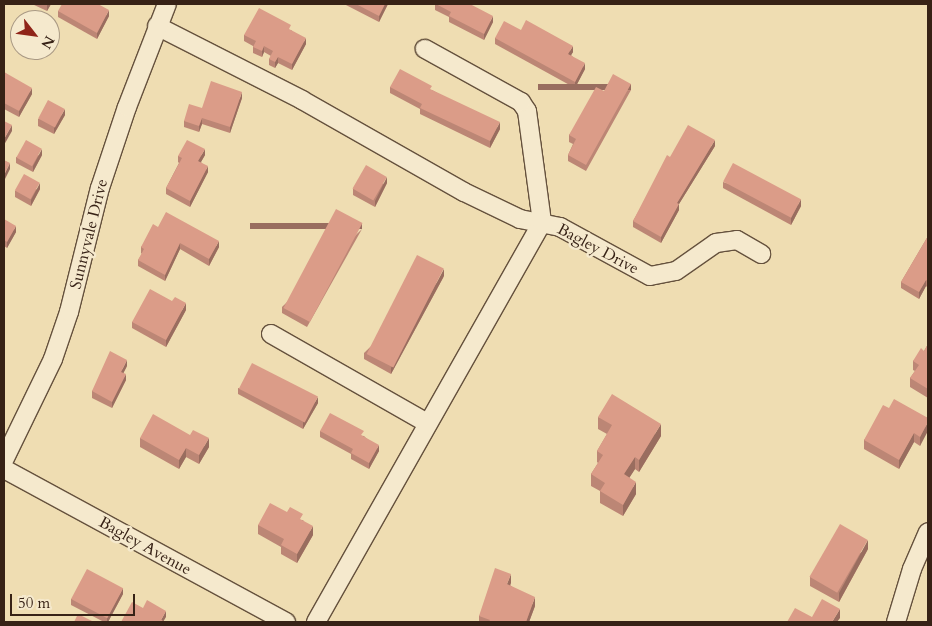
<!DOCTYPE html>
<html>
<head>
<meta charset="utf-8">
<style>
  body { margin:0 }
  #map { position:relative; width:932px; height:626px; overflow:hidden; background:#efddb2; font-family:Cardo,serif }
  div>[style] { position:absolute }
  .roads { filter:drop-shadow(1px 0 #65513d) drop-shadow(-1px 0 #65513d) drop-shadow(0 1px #65513d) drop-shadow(0 -1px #65513d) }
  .minor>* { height:18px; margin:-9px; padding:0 9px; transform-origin:9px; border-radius:9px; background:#f5e9cd }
  .wall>* { inset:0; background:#bc8675 }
  .shaded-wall>* { inset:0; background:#996d5f; transform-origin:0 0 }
  .building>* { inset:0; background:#db9c88; transform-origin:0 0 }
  span { translate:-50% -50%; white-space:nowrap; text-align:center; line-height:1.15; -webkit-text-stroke:5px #f5e9cd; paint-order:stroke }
  .street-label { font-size:16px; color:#372216 }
  .frame { position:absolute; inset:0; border:5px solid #372216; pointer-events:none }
  .north { position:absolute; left:10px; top:10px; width:50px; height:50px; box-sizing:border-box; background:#f5e9cd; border:1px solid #a99984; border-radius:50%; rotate:120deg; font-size:14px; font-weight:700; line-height:20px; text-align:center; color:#372216 }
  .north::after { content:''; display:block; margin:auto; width:18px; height:22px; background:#8f2418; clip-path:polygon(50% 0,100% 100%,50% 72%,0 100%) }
  .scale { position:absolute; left:10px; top:594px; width:125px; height:22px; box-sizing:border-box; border:2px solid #372216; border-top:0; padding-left:6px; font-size:15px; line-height:18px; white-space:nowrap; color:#372216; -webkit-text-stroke:4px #f5e9cd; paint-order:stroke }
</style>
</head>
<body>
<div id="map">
  <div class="roads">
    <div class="minor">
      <div style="left:157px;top:26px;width:163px;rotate:27deg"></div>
      <div style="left:302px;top:100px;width:186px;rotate:29.6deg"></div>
      <div style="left:464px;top:192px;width:62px;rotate:25.7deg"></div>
      <div style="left:520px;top:219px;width:41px;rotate:11.3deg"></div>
      <div style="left:560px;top:227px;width:102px;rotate:28.6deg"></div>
      <div style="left:650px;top:276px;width:26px;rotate:-11deg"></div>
      <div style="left:676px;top:271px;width:49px;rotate:-35deg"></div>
      <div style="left:716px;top:243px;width:21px;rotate:-8deg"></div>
      <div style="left:737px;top:240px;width:28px;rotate:30deg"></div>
      <div style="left:271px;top:334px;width:180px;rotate:29.7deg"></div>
      <div style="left:4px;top:460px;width:112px;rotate:-64.1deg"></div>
      <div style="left:53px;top:359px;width:50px;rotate:-71.2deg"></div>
      <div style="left:69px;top:312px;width:128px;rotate:-76deg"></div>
      <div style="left:100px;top:188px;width:85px;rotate:-71.6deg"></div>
      <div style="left:127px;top:107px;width:110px;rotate:-68.8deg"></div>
      <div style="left:4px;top:469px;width:321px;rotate:28.5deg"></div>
      <div style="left:316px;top:622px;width:459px;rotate:-60.5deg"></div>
      <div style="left:542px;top:222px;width:112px;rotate:-97.7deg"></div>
      <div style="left:527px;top:111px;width:11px;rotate:-124deg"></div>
      <div style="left:521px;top:102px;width:110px;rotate:-151.1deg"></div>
      <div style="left:896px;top:622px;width:55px;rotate:-73.2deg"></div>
      <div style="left:912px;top:569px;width:40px;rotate:-66.6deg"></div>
    </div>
  </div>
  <div class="wall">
    <div style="clip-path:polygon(32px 4px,51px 4px,47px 11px)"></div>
    <div style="clip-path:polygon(344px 4px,388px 4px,379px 22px)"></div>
    <div style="clip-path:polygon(435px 4px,493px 22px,484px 40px,449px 22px,449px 17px,435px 10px)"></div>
    <div style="clip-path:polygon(58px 11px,109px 16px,97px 39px,58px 17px)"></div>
    <div style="clip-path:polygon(291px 30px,306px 44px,292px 70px,278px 63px,275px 68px,269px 65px,269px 59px,271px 56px,264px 52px,262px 57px,253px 53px,253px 46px,244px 41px,244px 35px)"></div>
    <div style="clip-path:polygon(521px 30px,573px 52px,571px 55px,585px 69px,575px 88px,495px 44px,495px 38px)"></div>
    <div style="clip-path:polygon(4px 72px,32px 94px,19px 117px,4px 109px)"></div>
    <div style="clip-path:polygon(390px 87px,432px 90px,500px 129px,490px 148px,420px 114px,420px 109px,390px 93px)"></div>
    <div style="clip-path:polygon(631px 90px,586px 171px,568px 161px,568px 155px,573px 144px,569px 142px,569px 135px,604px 91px)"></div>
    <div style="clip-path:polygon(242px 98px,230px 133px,202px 124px,199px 132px,184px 127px,184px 121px,202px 108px)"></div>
    <div style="clip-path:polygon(65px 115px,54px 134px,38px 126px,38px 119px)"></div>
    <div style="clip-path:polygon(715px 146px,679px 204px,679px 210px,661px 243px,633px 227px,633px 221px,670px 157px)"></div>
    <div style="clip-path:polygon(42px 155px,33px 172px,16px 163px,16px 157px)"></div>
    <div style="clip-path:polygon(205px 155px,201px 162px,208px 172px,190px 207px,166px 194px,166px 188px,179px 163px,178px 162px,178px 156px)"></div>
    <div style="clip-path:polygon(723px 182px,801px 206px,791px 225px,723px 188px)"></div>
    <div style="clip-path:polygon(387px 183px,375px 207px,353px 195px,353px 189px)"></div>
    <div style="clip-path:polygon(40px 189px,31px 206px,15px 197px,15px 191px)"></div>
    <div style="clip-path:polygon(4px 219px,16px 232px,7px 248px,4px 246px)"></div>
    <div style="clip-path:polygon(158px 227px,219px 247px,209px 266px,180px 249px,165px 281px,138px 266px,138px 260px,142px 254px,141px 253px,141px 247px)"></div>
    <div style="clip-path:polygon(362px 229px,307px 327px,282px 313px,282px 307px)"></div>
    <div style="clip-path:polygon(928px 236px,928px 288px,926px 286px,919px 299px,901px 288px,901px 282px)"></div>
    <div style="clip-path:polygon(444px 276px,391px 374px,364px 359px,364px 353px)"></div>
    <div style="clip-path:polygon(186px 310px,166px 347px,132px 328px,132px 322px)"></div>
    <div style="clip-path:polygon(928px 344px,928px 398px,910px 387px,910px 378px,915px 371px,913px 370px,913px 361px,924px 351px)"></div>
    <div style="clip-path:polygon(127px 366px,123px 373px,126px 380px,112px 408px,92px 398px,92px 391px)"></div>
    <div style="clip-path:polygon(238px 388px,318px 403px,303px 429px,238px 394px)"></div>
    <div style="clip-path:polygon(889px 408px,928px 418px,920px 446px,914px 442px,899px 469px,864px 449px,864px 440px)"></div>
    <div style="clip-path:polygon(598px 417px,661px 436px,639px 472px,635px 469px,629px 478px,636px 494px,623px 516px,600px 503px,600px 491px,591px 486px,591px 474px,598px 463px,597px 462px,597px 451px,607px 434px,598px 429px)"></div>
    <div style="clip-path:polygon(320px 431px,364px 436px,379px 451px,369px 469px,351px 459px,351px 454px,320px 437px)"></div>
    <div style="clip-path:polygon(140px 438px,209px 447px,199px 464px,186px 457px,179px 469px,140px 447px)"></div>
    <div style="clip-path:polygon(303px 520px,313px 535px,297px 563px,281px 554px,281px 547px,258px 534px,258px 525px)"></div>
    <div style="clip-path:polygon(868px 549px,839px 602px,810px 586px,810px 577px)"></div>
    <div style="clip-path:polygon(511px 583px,510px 585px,535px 606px,529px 622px,479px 622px,479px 616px)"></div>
    <div style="clip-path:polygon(123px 594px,108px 622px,104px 622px,71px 605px,71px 599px)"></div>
  </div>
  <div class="shaded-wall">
    <div style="clip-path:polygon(48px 4px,51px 4px,47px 11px,47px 5px)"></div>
    <div style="clip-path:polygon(385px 4px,388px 4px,379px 22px,379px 16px)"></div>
    <div style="clip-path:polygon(109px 10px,109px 16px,97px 39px,97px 33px)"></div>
    <div style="clip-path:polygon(493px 16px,493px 22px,484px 40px,484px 34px)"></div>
    <div style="clip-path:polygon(306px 38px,306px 44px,292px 70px,292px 64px)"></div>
    <div style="clip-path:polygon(264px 46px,264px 52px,262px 57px,262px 51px)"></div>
    <div style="clip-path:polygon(573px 46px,573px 52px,568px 60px,568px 54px)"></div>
    <div style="clip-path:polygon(278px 57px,278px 63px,275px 68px,275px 62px)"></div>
    <div style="clip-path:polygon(585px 63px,585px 69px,575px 88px,575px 82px)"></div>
    <div style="left:631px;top:84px;width:6px;height:93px;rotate:90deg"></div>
    <div style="clip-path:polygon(32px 88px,32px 94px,19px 117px,19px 111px)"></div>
    <div style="clip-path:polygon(242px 92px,242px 98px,230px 133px,230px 127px)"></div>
    <div style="clip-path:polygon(65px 109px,65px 115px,54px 134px,54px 128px)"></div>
    <div style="clip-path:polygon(202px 118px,202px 124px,199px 132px,199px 126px)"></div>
    <div style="clip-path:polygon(500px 122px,500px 129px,490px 148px,490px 141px)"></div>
    <div style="clip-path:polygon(12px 125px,12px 131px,4px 145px,4px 139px)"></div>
    <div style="clip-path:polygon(715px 140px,715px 146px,679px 204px,679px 210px,661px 243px,661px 237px,677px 203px)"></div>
    <div style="clip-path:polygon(42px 149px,42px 155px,33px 172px,33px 166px)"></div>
    <div style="clip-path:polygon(205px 149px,205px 155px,198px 167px,198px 161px)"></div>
    <div style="clip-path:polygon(10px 163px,10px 169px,4px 181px,4px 175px)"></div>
    <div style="clip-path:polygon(208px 166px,208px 172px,190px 207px,190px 201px)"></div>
    <div style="clip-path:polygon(387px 177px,387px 183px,375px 207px,375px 201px)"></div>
    <div style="clip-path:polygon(40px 183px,40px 189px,31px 206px,31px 200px)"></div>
    <div style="clip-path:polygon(801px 199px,801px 206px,791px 225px,791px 218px)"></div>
    <div style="left:362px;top:223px;width:6px;height:112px;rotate:90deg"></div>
    <div style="clip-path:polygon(16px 226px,16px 232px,7px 248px,7px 242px)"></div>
    <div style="clip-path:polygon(219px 241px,219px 247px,209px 266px,209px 259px)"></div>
    <div style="clip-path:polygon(180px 243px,180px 249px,165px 281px,165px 275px)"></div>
    <div style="clip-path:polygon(444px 269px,444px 276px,391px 374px,391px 368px)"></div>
    <div style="clip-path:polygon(926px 280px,926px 286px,919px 299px,919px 292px)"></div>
    <div style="clip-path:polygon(186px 303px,186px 310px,166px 347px,166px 340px)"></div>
    <div style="clip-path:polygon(127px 360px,127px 366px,121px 378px,121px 372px)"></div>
    <div style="clip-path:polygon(126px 374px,126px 380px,112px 408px,112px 402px)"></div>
    <div style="clip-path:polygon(318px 397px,318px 403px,303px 429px,303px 423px)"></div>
    <div style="clip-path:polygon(928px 422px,928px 431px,920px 446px,920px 437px)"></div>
    <div style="clip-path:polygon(661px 424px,661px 436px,639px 472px,639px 460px)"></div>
    <div style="clip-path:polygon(914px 433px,914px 442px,899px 469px,899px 460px)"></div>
    <div style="clip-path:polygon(209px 438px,209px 447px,199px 464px,199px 455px)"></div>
    <div style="clip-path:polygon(379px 445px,379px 451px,369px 469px,369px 463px)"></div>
    <div style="clip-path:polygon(186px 448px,186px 457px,179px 469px,179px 460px)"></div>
    <div style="clip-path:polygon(635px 457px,635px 469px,624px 486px,624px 474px)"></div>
    <div style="clip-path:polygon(636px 482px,636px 494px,623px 516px,623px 505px)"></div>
    <div style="clip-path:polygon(313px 526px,313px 535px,297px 563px,297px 554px)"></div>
    <div style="clip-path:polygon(868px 540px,868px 549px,839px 602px,839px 593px)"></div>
    <div style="clip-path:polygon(511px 574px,511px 583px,507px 593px,507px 584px)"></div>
    <div style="clip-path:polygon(123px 588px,123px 594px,108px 622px,107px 622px,107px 618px)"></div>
    <div style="clip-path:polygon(535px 597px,535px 606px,529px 622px,526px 622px)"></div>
    <div style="clip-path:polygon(840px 609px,840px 618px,837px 622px,832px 622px)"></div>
    <div style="clip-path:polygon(166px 611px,166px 617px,163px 622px,161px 620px)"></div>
  </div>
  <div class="building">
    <div style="clip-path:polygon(62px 4px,98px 4px,109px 10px,97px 33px,58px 11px)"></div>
    <div style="clip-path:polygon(356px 4px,385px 4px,379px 16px)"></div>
    <div style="clip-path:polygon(436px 4px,470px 4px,493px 16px,484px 34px,449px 16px,451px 12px)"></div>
    <div style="clip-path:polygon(259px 8px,291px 25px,289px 29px,306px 38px,292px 64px,278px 57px,275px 62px,269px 59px,273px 51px,264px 46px,262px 51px,253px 47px,256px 41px,244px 35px)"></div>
    <div style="clip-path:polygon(526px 20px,573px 46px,568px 54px,585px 63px,575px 82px,495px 38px,504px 21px,521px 30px)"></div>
    <div style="clip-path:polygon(400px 69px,432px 86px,430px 89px,500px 122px,490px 141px,420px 108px,422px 104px,390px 87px)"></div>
    <div style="clip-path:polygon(4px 72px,32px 88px,19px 111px,4px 103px)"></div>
    <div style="clip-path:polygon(613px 74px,631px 84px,586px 165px,568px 155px,576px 139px,569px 135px,596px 87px,604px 91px)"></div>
    <div style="clip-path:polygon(211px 81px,242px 92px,230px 127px,202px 118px,199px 126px,184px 121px,189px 104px,202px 108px)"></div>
    <div style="left:48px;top:100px;width:19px;height:21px;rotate:28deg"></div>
    <div style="clip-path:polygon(4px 121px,12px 125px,4px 139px)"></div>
    <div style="clip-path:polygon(688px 125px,715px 140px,677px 203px,679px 204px,661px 237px,633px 221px,667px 155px,670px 157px)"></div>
    <div style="left:26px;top:140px;width:18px;height:20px;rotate:29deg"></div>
    <div style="clip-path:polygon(187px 140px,205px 149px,198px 161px,208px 166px,190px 201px,166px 188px,182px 158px,178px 156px)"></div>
    <div style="clip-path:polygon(4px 160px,10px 163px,4px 175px)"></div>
    <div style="left:733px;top:163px;width:77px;height:21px;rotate:28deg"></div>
    <div style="left:366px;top:165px;width:24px;height:27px;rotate:30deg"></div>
    <div style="left:24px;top:174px;width:18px;height:19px;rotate:29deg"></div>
    <div style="left:336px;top:209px;width:30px;height:112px;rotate:28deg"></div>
    <div style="clip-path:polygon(166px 212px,219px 241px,209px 259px,180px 243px,165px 275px,138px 260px,144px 249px,141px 247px,153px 224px,158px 227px)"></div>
    <div style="clip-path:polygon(4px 219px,16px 226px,7px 242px,4px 240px)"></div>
    <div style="clip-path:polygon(928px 236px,928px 281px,926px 280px,919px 292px,901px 282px)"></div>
    <div style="left:417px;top:255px;width:30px;height:111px;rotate:27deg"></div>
    <div style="clip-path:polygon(150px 289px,172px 301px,175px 297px,186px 303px,166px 340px,132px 322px)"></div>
    <div style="clip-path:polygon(928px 344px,928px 389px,910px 378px,919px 365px,913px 361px,921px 348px,924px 351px)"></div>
    <div style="clip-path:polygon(110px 351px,127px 360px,121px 372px,126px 374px,112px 402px,92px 391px)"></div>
    <div style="left:252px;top:363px;width:74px;height:29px;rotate:27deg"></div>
    <div style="clip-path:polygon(612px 394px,661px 424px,639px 460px,635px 457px,624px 474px,636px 482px,623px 505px,600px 491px,605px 483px,591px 474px,603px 455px,597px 451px,612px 425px,598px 417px)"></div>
    <div style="clip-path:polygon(894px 399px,928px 418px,928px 422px,920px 437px,914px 433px,899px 460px,864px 440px,883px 405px,889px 408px)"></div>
    <div style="clip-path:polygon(330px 413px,364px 431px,361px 435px,379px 445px,369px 463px,351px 453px,353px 449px,320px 431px)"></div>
    <div style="clip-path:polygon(153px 414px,190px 435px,193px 430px,209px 438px,199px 455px,186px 448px,179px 460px,140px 438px)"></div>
    <div style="clip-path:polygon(270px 503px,287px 512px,290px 507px,303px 514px,300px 519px,313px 526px,297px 554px,281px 545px,284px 539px,258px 525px)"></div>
    <div style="left:840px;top:524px;width:32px;height:61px;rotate:30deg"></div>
    <div style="clip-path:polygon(495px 568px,511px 574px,507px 584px,535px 597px,526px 622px,489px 622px,490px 620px,479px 616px)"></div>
    <div style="left:87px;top:569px;width:41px;height:34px;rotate:28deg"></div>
    <div style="clip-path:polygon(822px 599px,840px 609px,832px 622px,787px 622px,795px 608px,812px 617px)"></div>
    <div style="clip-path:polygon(147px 600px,166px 611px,161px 620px,166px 622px,121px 622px,132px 602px,143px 608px)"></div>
    <div style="clip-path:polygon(78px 614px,94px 622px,74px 622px)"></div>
  </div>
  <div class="street-label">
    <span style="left:89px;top:234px;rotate:-76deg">Sunnyvale Drive</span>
    <span style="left:598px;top:249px;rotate:28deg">Bagley Drive</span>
    <span style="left:145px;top:546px;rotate:29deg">Bagley Avenue</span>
  </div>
  <div class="frame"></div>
  <div class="north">N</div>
  <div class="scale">50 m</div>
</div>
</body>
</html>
